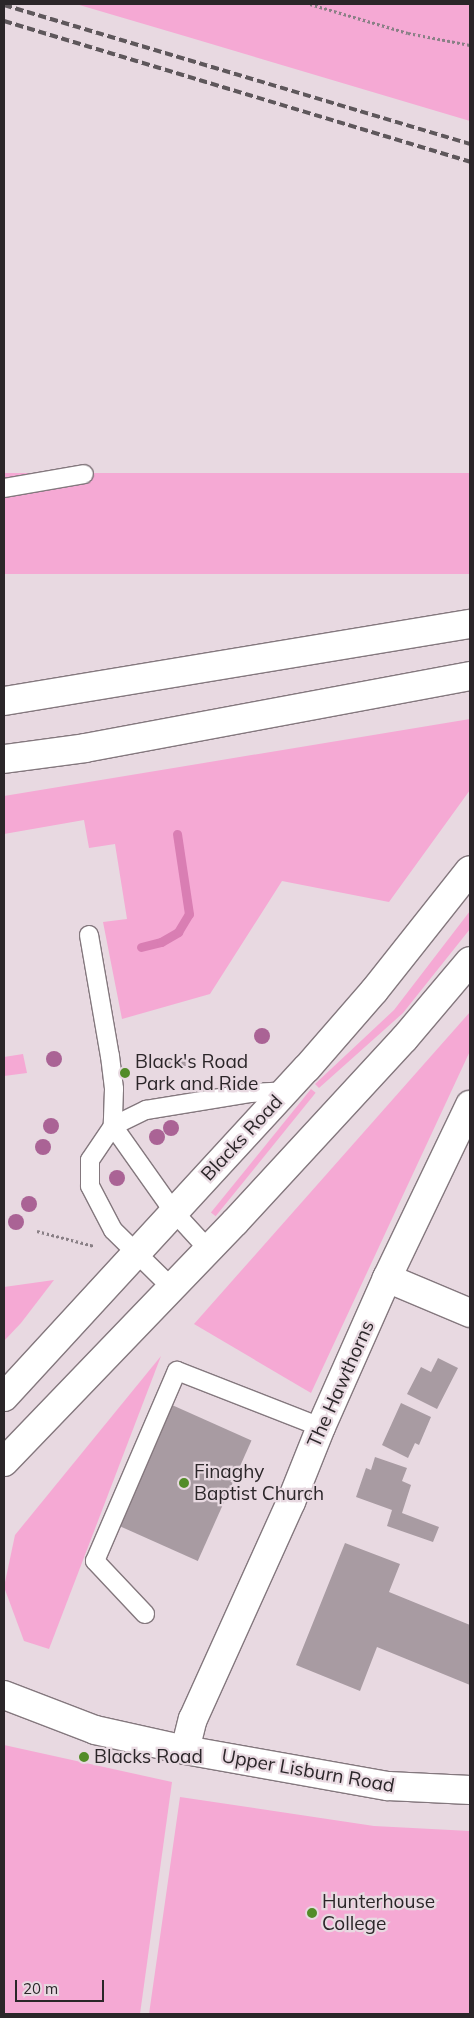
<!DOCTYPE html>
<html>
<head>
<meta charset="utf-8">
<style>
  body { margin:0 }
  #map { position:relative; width:474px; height:2018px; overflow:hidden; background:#e8d9e1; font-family:Mulish,sans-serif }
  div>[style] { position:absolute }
  .green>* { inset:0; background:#f5a9d4; transform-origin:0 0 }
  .stream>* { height:9px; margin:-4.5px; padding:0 4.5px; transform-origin:4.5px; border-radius:4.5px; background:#d97eb3 }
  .building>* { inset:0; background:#a89ba2; transform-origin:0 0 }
  .path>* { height:3px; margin-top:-1.5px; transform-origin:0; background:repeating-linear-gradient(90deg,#8a8086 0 2.5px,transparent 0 5px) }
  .roads { filter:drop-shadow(1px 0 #84787e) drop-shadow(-1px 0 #84787e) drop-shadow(0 1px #84787e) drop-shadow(0 -1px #84787e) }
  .service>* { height:18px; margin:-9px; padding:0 9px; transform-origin:9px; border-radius:9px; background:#fff }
  .minor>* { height:28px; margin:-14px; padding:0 14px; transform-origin:14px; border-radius:14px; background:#fff }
  .primary>* { height:28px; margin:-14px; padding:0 14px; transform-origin:14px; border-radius:14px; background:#fff }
  .motorway>* { height:28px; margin:-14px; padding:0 14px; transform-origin:14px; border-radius:14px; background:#fff }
  .rail>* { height:4px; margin-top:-2px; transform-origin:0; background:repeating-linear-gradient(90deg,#5e575b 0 8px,transparent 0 12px) }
  .trees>* { width:16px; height:16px; margin:-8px; border-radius:50%; background:#aa6395 }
  .dots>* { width:14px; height:14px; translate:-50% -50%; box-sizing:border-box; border:2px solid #e8d9e1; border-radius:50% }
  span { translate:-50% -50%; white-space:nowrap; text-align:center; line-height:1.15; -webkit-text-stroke:4.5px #e8d9e1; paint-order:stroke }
  .poi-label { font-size:19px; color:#2b2629 }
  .left { translate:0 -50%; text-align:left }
  .street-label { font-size:19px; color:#2b2629 }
  .frame { position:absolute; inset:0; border:5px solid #2b2629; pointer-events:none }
  .scale { position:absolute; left:15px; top:1980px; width:89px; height:22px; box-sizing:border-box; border:2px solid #2b2629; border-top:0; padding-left:6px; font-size:15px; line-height:18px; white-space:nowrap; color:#2b2629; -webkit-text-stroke:4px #e8d9e1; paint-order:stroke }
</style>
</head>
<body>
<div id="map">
  <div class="green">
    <div style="clip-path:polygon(76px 4px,470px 4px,470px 121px,188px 37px)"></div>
    <div style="left:470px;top:473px;width:101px;height:471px;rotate:90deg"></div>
    <div style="clip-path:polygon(470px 719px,470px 790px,389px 902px,282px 881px,210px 994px,122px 1019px,103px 922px,127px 919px,115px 844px,89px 848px,84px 820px,4px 834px,4px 796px)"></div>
    <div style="clip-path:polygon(470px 911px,470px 929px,403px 1013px,319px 1088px,315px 1084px,394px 1010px)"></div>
    <div style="clip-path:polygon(470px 1012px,470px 1051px,311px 1393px,194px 1324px)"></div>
    <div style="clip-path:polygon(23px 1054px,27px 1073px,4px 1076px,4px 1057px)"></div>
    <div style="left:311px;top:1089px;width:6px;height:159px;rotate:39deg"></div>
    <div style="clip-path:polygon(54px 1280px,21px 1323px,4px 1341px,4px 1287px)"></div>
    <div style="clip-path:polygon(161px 1356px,49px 1649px,24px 1641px,4px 1587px,15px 1535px)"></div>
    <div style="clip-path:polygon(4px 1745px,172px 1782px,140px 2014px,4px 2014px)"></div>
    <div style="clip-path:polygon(180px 1797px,374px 1826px,470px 1831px,470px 2014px,149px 2014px)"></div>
  </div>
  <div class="stream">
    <div style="left:141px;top:947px;width:21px;rotate:-14deg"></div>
    <div style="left:161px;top:942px;width:20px;rotate:-30deg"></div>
    <div style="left:178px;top:932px;width:21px;rotate:-59deg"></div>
    <div style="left:189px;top:914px;width:81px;rotate:-98.5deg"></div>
  </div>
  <div class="building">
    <div style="left:185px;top:1059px;width:7px;height:20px;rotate:82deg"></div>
    <div style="clip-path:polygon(438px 1358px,458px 1368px,437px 1409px,407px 1394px,421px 1367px,431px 1372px)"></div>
    <div style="clip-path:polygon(401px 1403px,431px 1417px,419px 1445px,415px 1443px,408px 1458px,382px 1445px)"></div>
    <div style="left:172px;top:1405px;width:87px;height:132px;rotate:24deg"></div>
    <div style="clip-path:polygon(375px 1457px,407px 1468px,402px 1481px,411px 1485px,402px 1513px,439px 1527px,433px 1542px,387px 1526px,392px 1510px,356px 1497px,366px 1468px,371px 1470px)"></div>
    <div style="clip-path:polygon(345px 1543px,400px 1564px,389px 1592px,470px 1625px,470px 1685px,377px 1647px,360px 1691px,296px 1665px)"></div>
  </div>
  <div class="path">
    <div style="left:310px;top:4px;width:102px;rotate:16.5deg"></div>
    <div style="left:408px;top:33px;width:63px;rotate:11deg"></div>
    <div style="left:37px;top:1231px;width:59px;rotate:14.7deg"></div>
  </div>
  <div class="roads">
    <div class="service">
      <div style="left:4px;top:488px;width:81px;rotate:-9.9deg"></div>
      <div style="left:89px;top:935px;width:123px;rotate:80.2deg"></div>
      <div style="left:110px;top:1056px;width:33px;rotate:83deg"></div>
      <div style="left:114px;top:1089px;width:37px;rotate:92deg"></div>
      <div style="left:113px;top:1126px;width:105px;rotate:54.7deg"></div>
      <div style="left:174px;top:1212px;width:50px;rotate:47.4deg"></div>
      <div style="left:171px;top:1287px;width:81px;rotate:-135.5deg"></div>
      <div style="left:113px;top:1230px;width:50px;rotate:-117.6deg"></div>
      <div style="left:90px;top:1186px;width:26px;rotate:-90deg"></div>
      <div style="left:90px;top:1160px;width:41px;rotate:-55.9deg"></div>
      <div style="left:113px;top:1126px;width:37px;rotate:-26deg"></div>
      <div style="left:146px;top:1110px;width:105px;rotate:-9.3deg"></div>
      <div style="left:250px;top:1093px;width:36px;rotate:-3deg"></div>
      <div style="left:145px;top:1614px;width:73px;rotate:-133.3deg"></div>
      <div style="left:95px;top:1561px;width:207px;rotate:-66.7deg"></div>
      <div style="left:177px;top:1371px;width:155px;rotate:21.3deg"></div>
    </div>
    <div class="minor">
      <div style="left:387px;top:1278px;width:90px;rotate:22.9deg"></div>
      <div style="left:185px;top:1750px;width:32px;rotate:-76deg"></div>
      <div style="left:193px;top:1719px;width:238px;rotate:-65.7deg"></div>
      <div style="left:291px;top:1502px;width:81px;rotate:-68.2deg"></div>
      <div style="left:321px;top:1427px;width:163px;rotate:-66.1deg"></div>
      <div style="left:387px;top:1278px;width:192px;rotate:-64.4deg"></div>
    </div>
    <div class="primary">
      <div style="left:4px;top:1397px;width:447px;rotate:-47.4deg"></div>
      <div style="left:307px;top:1068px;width:102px;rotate:-49deg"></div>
      <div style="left:374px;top:991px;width:154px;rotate:-51.6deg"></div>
      <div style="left:4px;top:1462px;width:333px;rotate:-46.1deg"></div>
      <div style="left:235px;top:1222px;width:249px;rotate:-47.3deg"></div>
      <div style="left:404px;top:1039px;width:102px;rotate:-49.8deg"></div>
      <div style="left:4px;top:1695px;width:97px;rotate:21deg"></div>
      <div style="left:95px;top:1730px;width:92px;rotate:12.5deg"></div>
      <div style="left:185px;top:1750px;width:206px;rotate:10.1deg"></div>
      <div style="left:388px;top:1786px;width:82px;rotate:2.8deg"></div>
    </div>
    <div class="motorway">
      <div style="left:4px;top:701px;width:472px;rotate:-9.4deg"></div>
      <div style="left:4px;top:759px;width:82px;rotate:-7.7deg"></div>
      <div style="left:85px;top:748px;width:392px;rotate:-10.6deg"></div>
    </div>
  </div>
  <div class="rail">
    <div style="left:4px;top:5px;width:486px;rotate:16.6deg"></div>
    <div style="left:4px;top:21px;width:487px;rotate:16.8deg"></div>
  </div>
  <div class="trees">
    <div style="left:262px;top:1036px"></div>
    <div style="left:54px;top:1059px"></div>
    <div style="left:51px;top:1126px"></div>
    <div style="left:171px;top:1128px"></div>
    <div style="left:157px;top:1137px"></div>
    <div style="left:43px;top:1147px"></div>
    <div style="left:117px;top:1178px"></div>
    <div style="left:29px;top:1204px"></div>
    <div style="left:16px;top:1222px"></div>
  </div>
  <div class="dots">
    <div style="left:125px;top:1073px;background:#528c28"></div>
    <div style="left:184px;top:1483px;background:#528c28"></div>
    <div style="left:84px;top:1757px;background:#528c28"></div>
    <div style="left:312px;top:1913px;background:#528c28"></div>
  </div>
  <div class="poi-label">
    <span class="left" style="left:135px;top:1073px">Black's Road<br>Park and Ride</span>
    <span class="left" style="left:194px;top:1483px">Finaghy<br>Baptist Church</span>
    <span class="left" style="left:94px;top:1757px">Blacks Road</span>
    <span class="left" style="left:322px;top:1913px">Hunterhouse<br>College</span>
  </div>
  <div class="street-label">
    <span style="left:242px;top:1138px;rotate:-47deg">Blacks Road</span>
    <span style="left:341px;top:1384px;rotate:-66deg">The Hawthorns</span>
    <span style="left:308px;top:1771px;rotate:10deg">Upper Lisburn Road</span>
  </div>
  <div class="frame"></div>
  <div class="scale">20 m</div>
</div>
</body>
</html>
